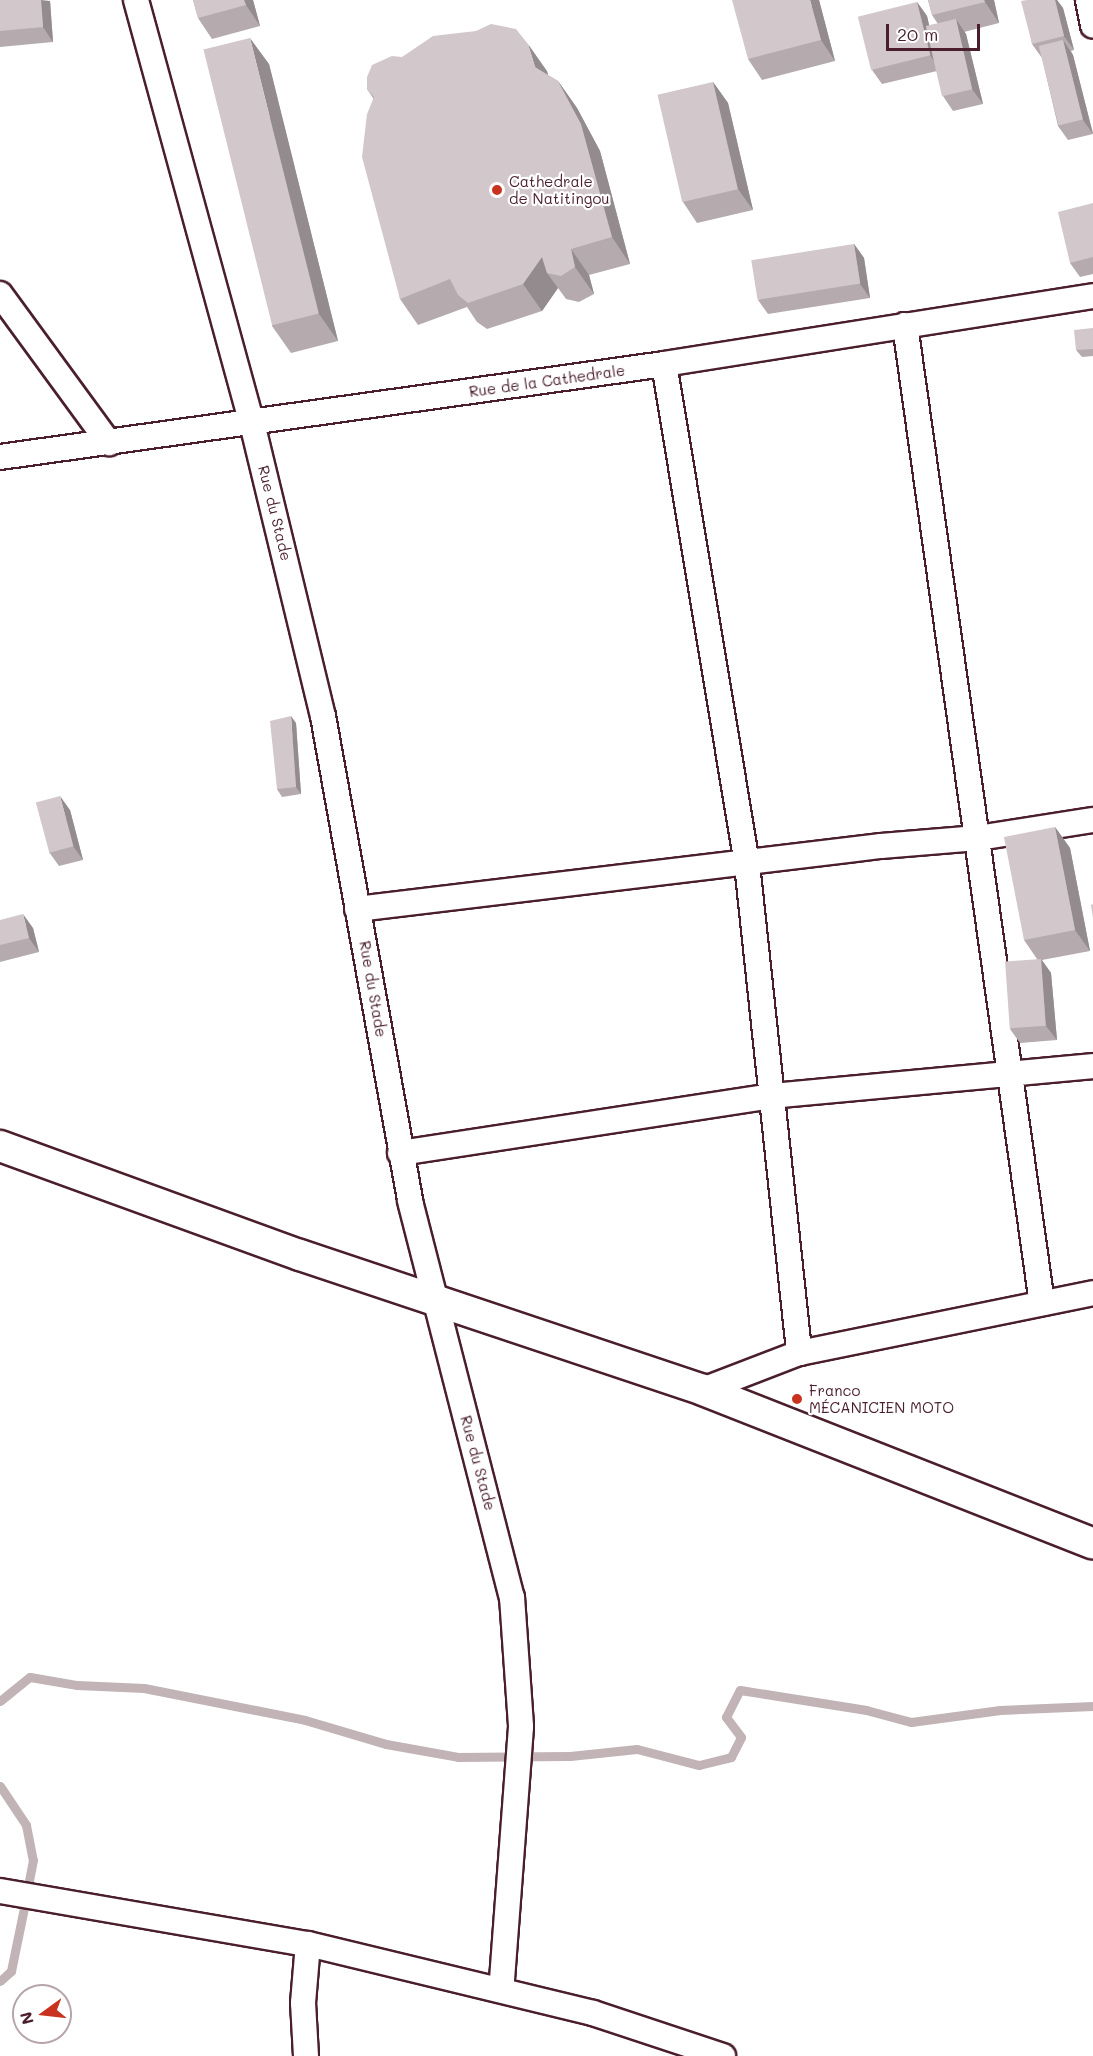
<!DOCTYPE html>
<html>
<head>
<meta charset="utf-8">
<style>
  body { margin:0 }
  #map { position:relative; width:1093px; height:2056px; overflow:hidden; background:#fff; font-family:Mali,sans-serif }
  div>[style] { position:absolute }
  .stream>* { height:9px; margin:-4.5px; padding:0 4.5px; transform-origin:4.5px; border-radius:4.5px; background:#c1b3b6 }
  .roads { filter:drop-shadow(2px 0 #4a1f2b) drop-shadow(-2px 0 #4a1f2b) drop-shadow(0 2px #4a1f2b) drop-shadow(0 -2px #4a1f2b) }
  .minor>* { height:24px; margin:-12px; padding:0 12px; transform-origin:12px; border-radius:12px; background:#fff }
  .tertiary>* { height:30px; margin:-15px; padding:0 15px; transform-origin:15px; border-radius:15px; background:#fff }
  .wall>* { inset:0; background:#b5abaf }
  .shaded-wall>* { inset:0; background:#938b8e }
  .building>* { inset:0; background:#d2c7cb; transform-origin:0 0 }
  .dots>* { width:16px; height:16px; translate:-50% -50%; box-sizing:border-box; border:3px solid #fff; border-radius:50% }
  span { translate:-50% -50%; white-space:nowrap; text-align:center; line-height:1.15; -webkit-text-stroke:4.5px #fff; paint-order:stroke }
  .poi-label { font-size:15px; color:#4a1f2b }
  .left { translate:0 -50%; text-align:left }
  .street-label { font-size:15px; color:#4a1f2b }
  .north { position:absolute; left:12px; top:1984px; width:60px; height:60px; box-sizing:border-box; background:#fff; border:2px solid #b7a5aa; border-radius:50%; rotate:255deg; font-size:16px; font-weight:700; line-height:24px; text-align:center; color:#4a1f2b }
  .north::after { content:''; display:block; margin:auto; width:21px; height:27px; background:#c8321e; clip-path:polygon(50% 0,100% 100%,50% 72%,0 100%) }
  .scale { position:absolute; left:886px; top:24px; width:94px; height:27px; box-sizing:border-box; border:3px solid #4a1f2b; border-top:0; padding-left:8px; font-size:18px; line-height:21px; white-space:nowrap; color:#4a1f2b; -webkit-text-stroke:4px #fff; paint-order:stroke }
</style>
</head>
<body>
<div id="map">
  <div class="stream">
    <div style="left:0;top:1701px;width:38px;rotate:-39deg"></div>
    <div style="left:30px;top:1677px;width:48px;rotate:9.7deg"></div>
    <div style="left:77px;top:1685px;width:67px;rotate:2.6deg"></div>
    <div style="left:144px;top:1688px;width:164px;rotate:11.2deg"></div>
    <div style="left:305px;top:1720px;width:84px;rotate:16.5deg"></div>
    <div style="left:386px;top:1744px;width:73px;rotate:10.2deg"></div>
    <div style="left:458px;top:1757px;width:112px;rotate:-0.5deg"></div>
    <div style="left:570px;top:1756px;width:67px;rotate:-6deg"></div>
    <div style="left:637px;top:1749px;width:64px;rotate:14.5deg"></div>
    <div style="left:699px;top:1765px;width:33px;rotate:-14deg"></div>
    <div style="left:731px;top:1757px;width:22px;rotate:-63deg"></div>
    <div style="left:741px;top:1737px;width:25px;rotate:-127deg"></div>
    <div style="left:726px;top:1717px;width:30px;rotate:-63deg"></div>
    <div style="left:740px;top:1690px;width:128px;rotate:9deg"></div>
    <div style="left:866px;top:1710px;width:47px;rotate:14.9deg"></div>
    <div style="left:911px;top:1722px;width:90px;rotate:-7.7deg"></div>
    <div style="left:1000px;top:1710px;width:93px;rotate:-2.5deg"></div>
    <div style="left:0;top:1786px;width:47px;rotate:56.3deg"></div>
    <div style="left:26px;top:1825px;width:36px;rotate:79deg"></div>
    <div style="left:33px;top:1860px;width:31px;rotate:101deg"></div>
    <div style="left:27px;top:1890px;width:4px;rotate:180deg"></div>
    <div style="left:0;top:1981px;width:15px;rotate:-42deg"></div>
    <div style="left:11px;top:1971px;width:75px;rotate:-78.4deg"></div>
  </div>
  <div class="roads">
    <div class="minor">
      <div style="left:136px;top:0;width:439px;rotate:74.7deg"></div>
      <div style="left:252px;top:423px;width:301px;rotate:76.4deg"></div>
      <div style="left:323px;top:716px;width:493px;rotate:79.8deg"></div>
      <div style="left:410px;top:1201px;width:409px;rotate:75.6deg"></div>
      <div style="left:512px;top:1597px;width:130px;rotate:86deg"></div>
      <div style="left:521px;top:1727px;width:264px;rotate:94.3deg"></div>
      <div style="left:1088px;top:0;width:26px;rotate:79deg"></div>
      <div style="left:0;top:294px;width:185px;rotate:53.8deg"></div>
      <div style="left:905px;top:325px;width:988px;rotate:82.03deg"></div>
      <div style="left:664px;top:364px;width:507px;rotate:80.57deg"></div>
      <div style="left:747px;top:864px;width:492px;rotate:83.9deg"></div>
      <div style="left:0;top:457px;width:670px;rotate:-7.97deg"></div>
      <div style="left:664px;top:364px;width:434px;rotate:-9deg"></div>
      <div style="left:357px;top:909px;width:528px;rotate:-6.86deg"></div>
      <div style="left:881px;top:846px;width:97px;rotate:-4.7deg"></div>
      <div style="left:978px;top:838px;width:116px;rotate:-8.9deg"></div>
      <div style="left:400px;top:1153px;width:375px;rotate:-8.7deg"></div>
      <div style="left:771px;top:1096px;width:323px;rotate:-5.3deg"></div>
      <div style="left:703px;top:1390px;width:103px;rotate:-21.1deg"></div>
      <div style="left:799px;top:1353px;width:300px;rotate:-11.5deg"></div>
      <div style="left:0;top:1891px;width:313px;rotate:9.8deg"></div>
      <div style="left:308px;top:1944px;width:293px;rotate:13.6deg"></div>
      <div style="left:593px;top:2013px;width:137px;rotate:18.3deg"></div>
      <div style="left:306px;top:2056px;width:53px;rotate:-93.2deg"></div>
      <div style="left:303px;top:2003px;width:59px;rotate:-85.2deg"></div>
    </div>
    <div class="tertiary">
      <div style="left:0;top:1146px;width:319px;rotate:20deg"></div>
      <div style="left:300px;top:1255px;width:425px;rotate:18.5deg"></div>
      <div style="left:703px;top:1390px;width:419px;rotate:21.5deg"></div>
    </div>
  </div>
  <div class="wall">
    <div style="clip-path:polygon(0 0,50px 1px,53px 42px,0 47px)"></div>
    <div style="clip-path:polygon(193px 0,253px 0,260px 26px,212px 39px,198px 18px)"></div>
    <div style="clip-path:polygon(819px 0,835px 61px,762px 80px,748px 59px)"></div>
    <div style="clip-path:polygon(928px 0,994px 0,999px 23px,964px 32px,966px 34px,983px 104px,953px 111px,943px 96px,937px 71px,882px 84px,872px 70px,917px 2px,927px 16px,929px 26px,938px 24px,932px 15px)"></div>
    <div style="clip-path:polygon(1027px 0,1057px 0,1063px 8px,1074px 50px,1071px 51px,1073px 55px,1093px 134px,1068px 140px,1058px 126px,1042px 58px,1032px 44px)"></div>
    <div style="clip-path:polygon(269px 64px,338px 341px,291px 353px,272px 326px)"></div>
    <div style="clip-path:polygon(547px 71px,548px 75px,558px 81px,577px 108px,600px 151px,630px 264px,589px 275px,594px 294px,579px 302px,566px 299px,558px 288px,542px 311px,487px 329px,477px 322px,467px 307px,418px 325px,400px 299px,373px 98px,367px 89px)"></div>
    <div style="clip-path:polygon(713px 82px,728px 103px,753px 210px,697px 223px,683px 202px)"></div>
    <div style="clip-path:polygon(1093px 203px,1093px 274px,1080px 277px,1070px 263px)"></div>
    <div style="clip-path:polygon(854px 244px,864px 258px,870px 298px,768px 314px,758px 300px)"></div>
    <div style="clip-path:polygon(1093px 328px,1093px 356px,1082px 357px,1076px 350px)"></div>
    <div style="clip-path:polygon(296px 723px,301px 794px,282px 797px,277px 789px)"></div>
    <div style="clip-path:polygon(70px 810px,83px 860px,59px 866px,49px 852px)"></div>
    <div style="clip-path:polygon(1055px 827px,1070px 848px,1090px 951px,1042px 960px,1051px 973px,1057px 1040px,1020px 1043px,1010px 1029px,1037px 959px,1024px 940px)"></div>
    <div style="clip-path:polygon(0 920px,33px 928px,39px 952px,0 962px)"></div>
  </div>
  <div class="shaded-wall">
    <div style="clip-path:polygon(41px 0,50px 1px,53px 42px,43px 27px)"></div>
    <div style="clip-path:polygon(244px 0,253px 0,260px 26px,246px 5px)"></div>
    <div style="clip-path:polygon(810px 0,819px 0,835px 61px,821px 40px)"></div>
    <div style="clip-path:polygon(984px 0,994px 0,999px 23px,985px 2px)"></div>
    <div style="clip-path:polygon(1055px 0,1057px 0,1063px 8px,1074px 50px,1064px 36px)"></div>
    <div style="clip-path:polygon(917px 2px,927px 16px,940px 70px,930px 55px)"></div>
    <div style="clip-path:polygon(956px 19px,966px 34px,983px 104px,972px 89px)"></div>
    <div style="clip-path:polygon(250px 38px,269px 64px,338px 341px,319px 314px)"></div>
    <div style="clip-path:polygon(1063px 40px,1073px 55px,1093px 134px,1083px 120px)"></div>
    <div style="clip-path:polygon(528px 44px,547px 71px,553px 94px,535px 67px)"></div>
    <div style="clip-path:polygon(558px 81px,577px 108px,600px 151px,630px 264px,612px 237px)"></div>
    <div style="clip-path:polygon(713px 82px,728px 103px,753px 210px,738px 189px)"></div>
    <div style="clip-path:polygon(854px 244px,864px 258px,870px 298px,860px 284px)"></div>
    <div style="clip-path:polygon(571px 249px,589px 275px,594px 294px,575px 267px)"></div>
    <div style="clip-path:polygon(542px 257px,547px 273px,558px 288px,542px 311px,523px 284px)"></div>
    <div style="clip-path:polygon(291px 716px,296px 723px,301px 794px,296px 787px)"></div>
    <div style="clip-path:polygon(60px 796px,70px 810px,83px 860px,73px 846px)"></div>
    <div style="clip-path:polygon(1055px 827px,1070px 848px,1090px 951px,1075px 930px)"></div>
    <div style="clip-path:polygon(23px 914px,33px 928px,39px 952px,29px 938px)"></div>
    <div style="clip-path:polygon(1041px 959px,1051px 973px,1057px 1040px,1046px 1026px)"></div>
  </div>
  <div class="building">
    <div style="clip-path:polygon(0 0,41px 0,43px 27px,0 31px)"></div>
    <div style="clip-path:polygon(193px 0,244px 0,246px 5px,198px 18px)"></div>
    <div style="clip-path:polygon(732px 0,810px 0,821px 40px,748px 59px)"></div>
    <div style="clip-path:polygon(928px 0,984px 0,985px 2px,932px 15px)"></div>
    <div style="clip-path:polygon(1027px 0,1055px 0,1064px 36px,1032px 44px,1021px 1px)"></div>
    <div style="left:917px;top:2px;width:55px;height:61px;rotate:76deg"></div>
    <div style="left:956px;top:19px;width:72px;height:31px;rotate:77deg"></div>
    <div style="clip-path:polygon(491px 24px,516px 29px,528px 44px,535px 67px,558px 81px,581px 124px,612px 237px,571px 249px,575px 267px,561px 276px,547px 273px,542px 257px,523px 284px,468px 303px,458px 295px,450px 279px,400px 299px,362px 157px,367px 114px,374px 97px,367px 89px,367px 77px,372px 65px,392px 56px,402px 57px,433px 36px,476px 31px)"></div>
    <div style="left:250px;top:38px;width:284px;height:48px;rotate:76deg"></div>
    <div style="left:1063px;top:40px;width:82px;height:25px;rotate:76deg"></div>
    <div style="left:713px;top:82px;width:110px;height:57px;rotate:77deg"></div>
    <div style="clip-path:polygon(1093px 203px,1093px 257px,1070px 263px,1058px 212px)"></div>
    <div style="left:854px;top:244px;width:40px;height:104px;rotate:81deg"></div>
    <div style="clip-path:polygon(1093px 328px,1093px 349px,1076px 350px,1074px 330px)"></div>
    <div style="clip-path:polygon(291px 716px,296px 787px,277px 789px,270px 721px)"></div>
    <div style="left:60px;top:796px;width:52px;height:25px;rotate:75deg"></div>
    <div style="left:1055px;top:827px;width:105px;height:52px;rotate:79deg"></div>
    <div style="clip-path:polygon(1093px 904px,1093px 918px,1091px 905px)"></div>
    <div style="clip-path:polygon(23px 914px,29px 938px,0 945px,0 920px)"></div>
    <div style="left:1041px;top:959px;width:67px;height:36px;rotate:86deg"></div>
  </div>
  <div class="dots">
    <div style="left:497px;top:190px;background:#c8321e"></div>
    <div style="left:797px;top:1399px;background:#c8321e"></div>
  </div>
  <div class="poi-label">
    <span class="left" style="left:509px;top:190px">Cathedrale<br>de Natitingou</span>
    <span class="left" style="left:809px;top:1399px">Franco<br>MÉCANICIEN MOTO</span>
  </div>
  <div class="street-label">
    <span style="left:547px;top:381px;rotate:-8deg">Rue de la Cathedrale</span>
    <span style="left:275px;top:513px;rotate:76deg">Rue du Stade</span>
    <span style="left:373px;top:989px;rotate:80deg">Rue du Stade</span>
    <span style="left:478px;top:1463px;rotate:75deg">Rue du Stade</span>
  </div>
  <div class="north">N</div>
  <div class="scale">20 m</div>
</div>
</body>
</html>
